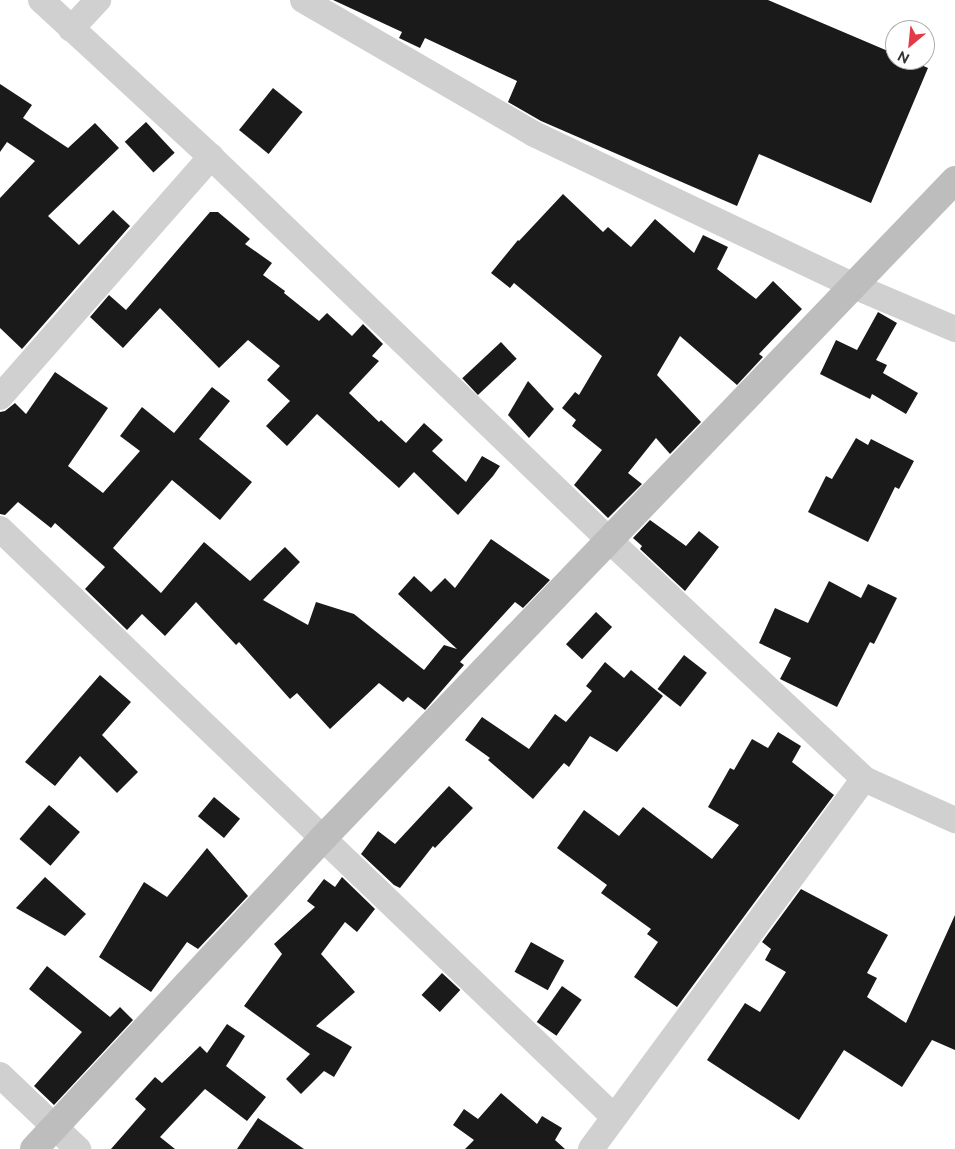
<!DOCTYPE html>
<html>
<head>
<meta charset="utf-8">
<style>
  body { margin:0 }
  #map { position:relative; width:955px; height:1149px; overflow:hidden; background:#fff; font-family:Raleway,sans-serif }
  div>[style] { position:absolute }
  .building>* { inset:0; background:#1a1a1a; transform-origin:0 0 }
  .street>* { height:26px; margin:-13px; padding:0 13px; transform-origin:13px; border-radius:13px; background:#d0d0d0 }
  .secondary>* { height:28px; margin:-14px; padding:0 14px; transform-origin:14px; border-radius:14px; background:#bdbdbd }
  span { translate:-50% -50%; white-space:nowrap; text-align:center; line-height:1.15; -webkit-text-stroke:5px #fff; paint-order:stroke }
  .north { position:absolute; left:885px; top:20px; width:50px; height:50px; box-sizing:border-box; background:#fff; border:1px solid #adadad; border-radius:50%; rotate:208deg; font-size:14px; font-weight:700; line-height:20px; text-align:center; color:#333 }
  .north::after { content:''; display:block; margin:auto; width:18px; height:22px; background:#e63946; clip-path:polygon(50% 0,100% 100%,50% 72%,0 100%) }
</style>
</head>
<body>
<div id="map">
  <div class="building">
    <div style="clip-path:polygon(333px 0,768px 0,895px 54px,895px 60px,910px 60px,928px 68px,871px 203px,759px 154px,737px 206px,541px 121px,508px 102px,517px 81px,425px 38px,420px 48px,399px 38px,402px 32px)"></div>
    <div style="clip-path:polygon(0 84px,32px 105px,23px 118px,68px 148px,95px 123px,119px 148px,48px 216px,79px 245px,113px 210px,130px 226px,22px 349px,0 328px,0 198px,35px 161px,7px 142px,0 152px)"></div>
    <div style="left:273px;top:88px;width:38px;height:54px;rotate:39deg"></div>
    <div style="left:146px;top:122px;width:42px;height:29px;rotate:47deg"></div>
    <div style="clip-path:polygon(563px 194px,603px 232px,608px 227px,631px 247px,655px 219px,694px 253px,703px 235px,728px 247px,717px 269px,756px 299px,773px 281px,802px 309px,759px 354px,763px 357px,737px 385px,680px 336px,657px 375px,701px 422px,670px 454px,656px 438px,628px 473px,642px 484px,608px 518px,574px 485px,602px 450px,572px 426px,576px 420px,562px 408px,575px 392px,579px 395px,602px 356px,514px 283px,510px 288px,491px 273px,518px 240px,519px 241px)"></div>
    <div style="clip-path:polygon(210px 212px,218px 212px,250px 239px,245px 244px,272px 263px,263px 275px,285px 291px,284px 293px,319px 321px,327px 313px,352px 336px,363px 324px,383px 344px,372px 356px,379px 361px,349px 393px,379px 422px,381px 420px,406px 443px,424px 423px,443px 440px,432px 451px,466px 482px,482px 456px,500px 466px,493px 476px,458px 515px,414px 472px,399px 488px,317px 414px,287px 446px,266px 426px,290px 401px,267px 380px,280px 366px,248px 340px,219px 368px,160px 308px,123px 348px,90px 317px,109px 295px,126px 310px)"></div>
    <div style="clip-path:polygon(878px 312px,897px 323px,876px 360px,887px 365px,883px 373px,918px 393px,906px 414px,872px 394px,870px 399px,820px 374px,836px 340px,857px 350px)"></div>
    <div style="left:501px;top:342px;width:23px;height:53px;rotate:47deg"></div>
    <div style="clip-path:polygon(55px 372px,108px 408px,68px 466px,103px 493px,140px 451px,120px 436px,142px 407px,174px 433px,212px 387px,230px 401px,199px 439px,252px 482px,220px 520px,172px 480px,113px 548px,161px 593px,204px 542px,250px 581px,285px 547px,300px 562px,263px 600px,308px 625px,316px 602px,354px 614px,424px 670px,444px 645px,457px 649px,398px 594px,414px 576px,431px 592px,445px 578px,455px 588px,491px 539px,550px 580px,523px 608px,515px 602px,460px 662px,464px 665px,425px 710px,408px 697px,403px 702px,379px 683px,330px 729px,297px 693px,290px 699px,239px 642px,236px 645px,196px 602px,165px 636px,142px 614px,127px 630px,85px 589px,105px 567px,55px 523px,51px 528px,18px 502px,5px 515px,0 514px,0 412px,5px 411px,15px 403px,26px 414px)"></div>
    <div style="clip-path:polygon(528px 381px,554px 409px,529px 438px,508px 415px)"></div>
    <div style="clip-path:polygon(856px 438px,868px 445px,871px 439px,914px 461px,899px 489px,895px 487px,868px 542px,808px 512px,826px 476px,832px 479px)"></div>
    <div style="clip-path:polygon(650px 520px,686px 546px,699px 531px,719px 547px,685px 591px,640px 549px,642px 546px,633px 538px)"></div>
    <div style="clip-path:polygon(829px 581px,861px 598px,868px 584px,897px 598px,874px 644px,870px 642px,837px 707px,780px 679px,791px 658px,759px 643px,775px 608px,808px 623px)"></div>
    <div style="left:596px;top:612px;width:22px;height:44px;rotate:43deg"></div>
    <div style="left:684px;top:655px;width:29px;height:43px;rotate:38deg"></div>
    <div style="clip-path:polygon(605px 662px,624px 678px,631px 670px,663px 696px,617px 752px,590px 736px,569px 767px,564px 763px,533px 799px,488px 760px,490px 758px,465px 740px,482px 717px,529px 749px,555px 714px,566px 722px,592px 691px,586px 686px)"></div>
    <div style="clip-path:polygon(100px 675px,131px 702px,102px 735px,138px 772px,117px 793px,80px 756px,55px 786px,25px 762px)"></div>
    <div style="clip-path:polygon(778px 732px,801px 746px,792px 762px,834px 795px,677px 1007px,634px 977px,658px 942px,647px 934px,651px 929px,601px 893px,607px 885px,557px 848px,584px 810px,619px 836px,643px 807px,712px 859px,739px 825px,708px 807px,730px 768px,734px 770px,752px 739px,768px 748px)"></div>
    <div style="clip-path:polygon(449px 786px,473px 808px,435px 848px,433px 846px,400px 888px,394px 885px,361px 854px,378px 831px,395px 844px)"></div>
    <div style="left:214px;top:797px;width:34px;height:25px;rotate:40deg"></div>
    <div style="left:49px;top:805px;width:41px;height:45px;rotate:41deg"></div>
    <div style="clip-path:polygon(207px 848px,248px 896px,198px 949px,187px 942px,151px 992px,99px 957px,144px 882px,167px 897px)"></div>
    <div style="clip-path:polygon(45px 877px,86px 914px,65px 936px,16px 908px)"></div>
    <div style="clip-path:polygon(342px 877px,375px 909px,357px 932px,345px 922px,321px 954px,355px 992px,316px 1026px,352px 1047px,334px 1077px,324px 1071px,301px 1094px,286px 1079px,310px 1054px,244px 1006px,282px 954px,274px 944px,315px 907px,307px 901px,324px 879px,335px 887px)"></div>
    <div style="clip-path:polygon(801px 889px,888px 935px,867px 973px,877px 978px,867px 997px,906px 1023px,955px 915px,955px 1050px,932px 1040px,902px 1087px,844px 1050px,799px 1120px,707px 1060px,745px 1003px,760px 1012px,786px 972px,765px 960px,771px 949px,762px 942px)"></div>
    <div style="left:531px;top:942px;width:38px;height:34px;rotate:29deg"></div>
    <div style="clip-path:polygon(47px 966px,110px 1017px,120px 1007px,133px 1020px,54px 1105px,34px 1086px,82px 1032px,29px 989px)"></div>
    <div style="left:442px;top:973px;width:25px;height:30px;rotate:43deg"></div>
    <div style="left:562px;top:986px;width:24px;height:44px;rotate:35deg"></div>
    <div style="clip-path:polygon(227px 1024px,245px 1036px,226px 1066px,266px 1097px,247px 1121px,205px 1089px,160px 1137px,175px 1149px,111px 1149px,146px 1109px,135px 1099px,155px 1077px,162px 1083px,200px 1046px,207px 1053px)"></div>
    <div style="clip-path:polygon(501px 1093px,537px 1124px,542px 1116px,562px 1128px,555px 1140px,565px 1149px,465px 1149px,474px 1140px,453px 1125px,464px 1109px,478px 1119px)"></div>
    <div style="clip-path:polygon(258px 1118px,304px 1149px,237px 1149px)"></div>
  </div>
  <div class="street">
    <div style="left:41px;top:0;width:231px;rotate:42.7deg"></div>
    <div style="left:211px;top:157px;width:552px;rotate:43.9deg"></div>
    <div style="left:609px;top:540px;width:349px;rotate:43.1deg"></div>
    <div style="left:864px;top:779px;width:100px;rotate:24.3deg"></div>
    <div style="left:303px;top:0;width:267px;rotate:30.1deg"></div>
    <div style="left:534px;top:134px;width:354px;rotate:25.4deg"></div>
    <div style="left:854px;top:286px;width:110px;rotate:23.1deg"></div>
    <div style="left:71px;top:29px;width:40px;rotate:-47deg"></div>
    <div style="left:0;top:397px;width:320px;rotate:-48.7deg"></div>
    <div style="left:0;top:529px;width:850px;rotate:43.76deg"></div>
    <div style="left:0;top:1075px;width:108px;rotate:43.5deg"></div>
    <div style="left:591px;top:1149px;width:460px;rotate:-53.6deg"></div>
  </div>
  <div class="secondary">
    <div style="left:34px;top:1149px;width:426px;rotate:-47.1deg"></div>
    <div style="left:324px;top:837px;width:911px;rotate:-46.16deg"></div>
  </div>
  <div class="north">N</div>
</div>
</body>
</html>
